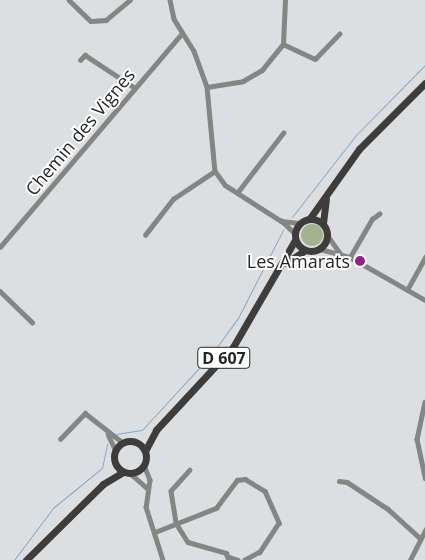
<!DOCTYPE html>
<html>
<head>
<meta charset="utf-8">
<style>
  body { margin:0 }
  #map { position:relative; width:425px; height:560px; overflow:hidden; background:#dcdfe2; font-family:"Open Sans",sans-serif }
  div>[style] { position:absolute }
  .green>* { inset:0; background:#a3b38f }
  .round { border-radius:50% }
  .stream>* { height:1px; margin:-0.5px; padding:0 0.5px; transform-origin:0.5px; border-radius:0.5px; background:#89a7c6 }
  .street>* { height:4.5px; margin:-2.25px; padding:0 2.25px; transform-origin:2.25px; border-radius:2.25px; background:#858583 }
  .primary>* { height:7px; margin:-3.5px; padding:0 3.5px; transform-origin:3.5px; border-radius:3.5px; background:#3e3d3b }
  .primary>.ring { margin:-3.5px; padding:0; box-sizing:content-box; background:none; border:7px solid #3e3d3b; border-radius:50% }
  .dots>* { width:14px; height:14px; translate:-50% -50%; box-sizing:border-box; border:2px solid #fff; border-radius:50% }
  span { translate:-50% -50%; white-space:nowrap; text-align:center; line-height:1.15; -webkit-text-stroke:4px #fff; paint-order:stroke }
  .shield-label span { padding:1px 4px; background:#fff; border:1px solid; border-radius:4px; -webkit-text-stroke-width:0 }
  .shield-label { font-size:16px; color:#242626; font-weight:700 }
  .street-label { font-size:18px; color:#242626 }
  .poi-label { font-size:18px; color:#242626 }
  .right { translate:-100% -50%; text-align:right }
</style>
</head>
<body>
<div id="map">
  <div class="green">
    <div class="round" style="left:301px;top:224px;width:22px;height:22px"></div>
  </div>
  <div class="stream">
    <div style="left:292px;top:217px;width:104px;rotate:-52deg"></div>
    <div style="left:356px;top:135px;width:98px;rotate:-45.4deg"></div>
    <div style="left:116px;top:434px;width:26px;rotate:-9deg"></div>
    <div style="left:142px;top:430px;width:102px;rotate:-47.4deg"></div>
    <div style="left:211px;top:355px;width:46px;rotate:-53.9deg"></div>
    <div style="left:238px;top:318px;width:99px;rotate:-62.9deg"></div>
    <div style="left:14px;top:560px;width:65px;rotate:-53.1deg"></div>
    <div style="left:53px;top:508px;width:63px;rotate:-39.2deg"></div>
    <div style="left:102px;top:468px;width:25px;rotate:-78deg"></div>
  </div>
  <div class="street">
    <div style="left:69px;top:0;width:30px;rotate:44deg"></div>
    <div style="left:91px;top:21px;width:15px;rotate:-4deg"></div>
    <div style="left:106px;top:20px;width:31px;rotate:-40deg"></div>
    <div style="left:170px;top:0;width:19px;rotate:78deg"></div>
    <div style="left:174px;top:19px;width:38px;rotate:58deg"></div>
    <div style="left:194px;top:51px;width:38px;rotate:70deg"></div>
    <div style="left:207px;top:87px;width:84px;rotate:84.6deg"></div>
    <div style="left:215px;top:171px;width:17px;rotate:54deg"></div>
    <div style="left:225px;top:185px;width:67px;rotate:32.7deg"></div>
    <div style="left:283px;top:44px;width:35px;rotate:25deg"></div>
    <div style="left:315px;top:59px;width:35px;rotate:-46deg"></div>
    <div style="left:80px;top:60px;width:7px;rotate:-45deg"></div>
    <div style="left:85px;top:55px;width:60px;rotate:33.4deg"></div>
    <div style="left:207px;top:87px;width:36px;rotate:-9deg"></div>
    <div style="left:243px;top:81px;width:22px;rotate:-30deg"></div>
    <div style="left:262px;top:70px;width:33px;rotate:-51deg"></div>
    <div style="left:283px;top:44px;width:44px;rotate:-87.4deg"></div>
    <div style="left:237px;top:193px;width:76px;rotate:-52.5deg"></div>
    <div style="left:295px;top:234px;width:19px;rotate:-137deg"></div>
    <div style="left:281px;top:221px;width:18px;rotate:6deg"></div>
    <div style="left:145px;top:235px;width:46px;rotate:-52.1deg"></div>
    <div style="left:173px;top:199px;width:50px;rotate:-33.7deg"></div>
    <div style="left:328px;top:236px;width:21px;rotate:55deg"></div>
    <div style="left:0;top:247px;width:280px;rotate:-49.6deg"></div>
    <div style="left:320px;top:249px;width:31px;rotate:15deg"></div>
    <div style="left:350px;top:257px;width:86px;rotate:29.8deg"></div>
    <div style="left:350px;top:257px;width:44px;rotate:-59.9deg"></div>
    <div style="left:372px;top:219px;width:9px;rotate:-36deg"></div>
    <div style="left:407px;top:290px;width:38px;rotate:-61deg"></div>
    <div style="left:0;top:291px;width:45px;rotate:44.1deg"></div>
    <div style="left:425px;top:402px;width:38px;rotate:102deg"></div>
    <div style="left:417px;top:439px;width:40px;rotate:78deg"></div>
    <div style="left:108px;top:434px;width:17px;rotate:65deg"></div>
    <div style="left:60px;top:439px;width:36px;rotate:-46deg"></div>
    <div style="left:85px;top:413px;width:47px;rotate:38.1deg"></div>
    <div style="left:144px;top:465px;width:16px;rotate:68deg"></div>
    <div style="left:150px;top:480px;width:27px;rotate:98deg"></div>
    <div style="left:146px;top:507px;width:56px;rotate:72.2deg"></div>
    <div style="left:190px;top:470px;width:28px;rotate:132deg"></div>
    <div style="left:171px;top:491px;width:32px;rotate:81deg"></div>
    <div style="left:176px;top:523px;width:22px;rotate:58deg"></div>
    <div style="left:188px;top:542px;width:40px;rotate:16deg"></div>
    <div style="left:226px;top:553px;width:8px;rotate:67deg"></div>
    <div style="left:131px;top:474px;width:21px;rotate:41deg"></div>
    <div style="left:339px;top:481px;width:8px;rotate:7deg"></div>
    <div style="left:347px;top:482px;width:49px;rotate:33.4deg"></div>
    <div style="left:388px;top:509px;width:43px;rotate:42.2deg"></div>
    <div style="left:155px;top:532px;width:66px;rotate:-21.5deg"></div>
    <div style="left:216px;top:508px;width:35px;rotate:-53deg"></div>
    <div style="left:237px;top:480px;width:8px;rotate:-7deg"></div>
    <div style="left:245px;top:479px;width:23px;rotate:31deg"></div>
    <div style="left:265px;top:491px;width:35px;rotate:66deg"></div>
    <div style="left:279px;top:523px;width:35px;rotate:123deg"></div>
    <div style="left:260px;top:552px;width:17px;rotate:152deg"></div>
    <div style="left:229px;top:557px;width:9px;rotate:18deg"></div>
    <div style="left:410px;top:560px;width:34px;rotate:-63deg"></div>
  </div>
  <div class="primary">
    <div style="left:310px;top:218px;width:85px;rotate:-54.6deg"></div>
    <div style="left:359px;top:149px;width:93px;rotate:-45deg"></div>
    <div class="ring" style="left:295px;top:219px;width:25px;height:25px"></div>
    <div style="left:323px;top:223px;width:24px;rotate:-83deg"></div>
    <div style="left:286px;top:263px;width:23px;rotate:-34deg"></div>
    <div class="ring" style="left:114px;top:441px;width:25px;height:25px"></div>
    <div style="left:145px;top:451px;width:24px;rotate:-62deg"></div>
    <div style="left:156px;top:430px;width:113px;rotate:-47.1deg"></div>
    <div style="left:233px;top:347px;width:124px;rotate:-59.9deg"></div>
    <div style="left:26px;top:560px;width:108px;rotate:-44.6deg"></div>
    <div style="left:103px;top:484px;width:23px;rotate:-31deg"></div>
  </div>
  <div class="dots">
    <div style="left:360px;top:261px;background:#902487"></div>
  </div>
  <div class="shield-label">
    <span style="left:224px;top:358px">D 607</span>
  </div>
  <div class="street-label">
    <span style="left:80px;top:132px;rotate:-50deg">Chemin des Vignes</span>
  </div>
  <div class="poi-label">
    <span class="right" style="left:350px;top:261px">Les Amarats</span>
  </div>
</div>
</body>
</html>
